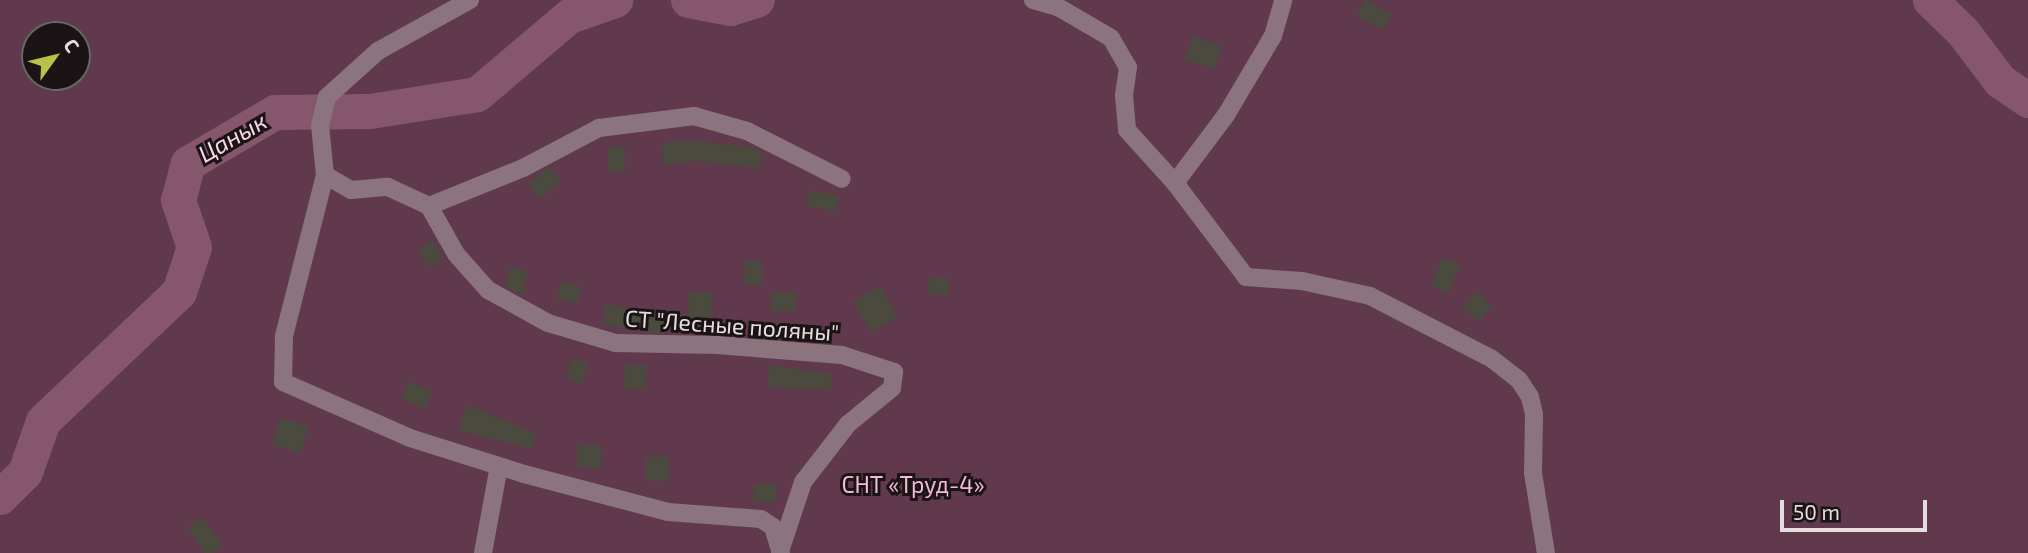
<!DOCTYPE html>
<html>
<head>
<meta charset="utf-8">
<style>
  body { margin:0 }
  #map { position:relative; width:2028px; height:553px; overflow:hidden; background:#36292f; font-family:"Exo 2",sans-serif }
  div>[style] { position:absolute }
  .green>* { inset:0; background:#603a4c }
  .river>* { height:35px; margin:-17.5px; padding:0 17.5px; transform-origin:17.5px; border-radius:17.5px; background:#86566d }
  .building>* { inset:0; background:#4a4b3e; transform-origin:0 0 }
  .minor>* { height:18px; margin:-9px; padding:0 9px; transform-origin:9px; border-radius:9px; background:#8b747e }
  span { translate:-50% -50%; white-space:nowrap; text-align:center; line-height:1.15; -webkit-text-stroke:6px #1a1416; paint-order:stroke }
  .street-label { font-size:23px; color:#e6dde1 }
  .park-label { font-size:23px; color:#f6b8d4 }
  .water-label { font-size:24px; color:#f7d7e5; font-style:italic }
  .north { position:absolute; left:21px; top:21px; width:70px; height:70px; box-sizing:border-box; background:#1a1416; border:2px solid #6c6467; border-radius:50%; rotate:56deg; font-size:19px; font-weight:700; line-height:28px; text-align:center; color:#e6dde1 }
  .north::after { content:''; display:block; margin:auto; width:24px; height:32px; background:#b9c146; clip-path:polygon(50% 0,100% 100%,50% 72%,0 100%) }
  .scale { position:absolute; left:1780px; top:500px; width:147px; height:32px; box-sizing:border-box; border:4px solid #e6dde1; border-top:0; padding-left:9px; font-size:21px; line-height:24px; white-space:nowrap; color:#e6dde1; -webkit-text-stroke:5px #1a1416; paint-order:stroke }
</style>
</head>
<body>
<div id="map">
  <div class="green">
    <div style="clip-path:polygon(evenodd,0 0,2028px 0,2028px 553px,0 553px,0 0,35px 35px,77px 35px,77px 77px,35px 77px,35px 35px)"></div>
  </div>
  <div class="river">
    <div style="left:688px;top:0;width:43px;rotate:10.8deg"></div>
    <div style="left:730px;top:8px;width:28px;rotate:-17deg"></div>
    <div style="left:1930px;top:0;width:46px;rotate:44.1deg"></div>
    <div style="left:1963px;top:32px;width:61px;rotate:52.9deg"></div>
    <div style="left:2000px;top:81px;width:34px;rotate:34deg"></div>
    <div style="left:0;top:497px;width:35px;rotate:-45deg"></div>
    <div style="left:25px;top:472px;width:54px;rotate:-70.6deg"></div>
    <div style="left:43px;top:421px;width:187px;rotate:-43.5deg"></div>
    <div style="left:179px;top:292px;width:47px;rotate:-71.6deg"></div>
    <div style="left:194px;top:247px;width:50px;rotate:-108.8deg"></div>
    <div style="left:178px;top:200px;width:38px;rotate:-75deg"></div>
    <div style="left:188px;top:163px;width:101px;rotate:-30.4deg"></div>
    <div style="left:275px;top:112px;width:95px;rotate:-0.6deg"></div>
    <div style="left:370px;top:111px;width:108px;rotate:-9deg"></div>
    <div style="left:477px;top:94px;width:121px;rotate:-40.3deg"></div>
    <div style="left:569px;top:16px;width:49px;rotate:-19.2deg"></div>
  </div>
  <div class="building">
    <div style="left:1365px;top:0;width:30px;height:18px;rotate:28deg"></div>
    <div style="left:1193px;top:36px;width:31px;height:25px;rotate:19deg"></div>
    <div style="clip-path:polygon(687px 140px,753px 147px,762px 151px,760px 168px,701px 161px,664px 165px,662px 143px)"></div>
    <div style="left:608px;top:147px;width:17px;height:24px"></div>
    <div style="left:549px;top:167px;width:19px;height:27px;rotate:51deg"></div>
    <div style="left:810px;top:190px;width:29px;height:16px;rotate:12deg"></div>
    <div style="left:432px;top:241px;width:20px;height:17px;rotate:53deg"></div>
    <div style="left:1442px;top:258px;width:19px;height:30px;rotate:21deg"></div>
    <div style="left:745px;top:261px;width:17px;height:24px"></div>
    <div style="clip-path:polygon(510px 267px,528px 272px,522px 294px,506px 287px)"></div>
    <div style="left:929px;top:278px;width:20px;height:17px"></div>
    <div style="left:561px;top:282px;width:21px;height:17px;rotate:14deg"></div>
    <div style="left:880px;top:286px;width:36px;height:31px;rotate:60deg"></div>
    <div style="left:689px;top:292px;width:23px;height:30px;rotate:2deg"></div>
    <div style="left:771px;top:292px;width:25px;height:19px;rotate:2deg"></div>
    <div style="left:1477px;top:292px;width:21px;height:21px;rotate:43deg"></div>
    <div style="left:606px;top:304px;width:59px;height:20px;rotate:10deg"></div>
    <div style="left:571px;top:358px;width:17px;height:22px;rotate:13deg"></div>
    <div style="left:625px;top:364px;width:22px;height:24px;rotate:3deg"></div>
    <div style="clip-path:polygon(769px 365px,832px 374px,830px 390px,767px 387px)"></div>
    <div style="left:410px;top:381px;width:25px;height:19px;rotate:26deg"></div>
    <div style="clip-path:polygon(467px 405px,536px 433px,532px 449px,458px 430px)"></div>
    <div style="left:281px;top:418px;width:29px;height:28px;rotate:18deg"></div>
    <div style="left:579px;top:443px;width:24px;height:23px;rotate:9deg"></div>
    <div style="left:646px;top:457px;width:23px;height:24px"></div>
    <div style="left:754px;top:484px;width:22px;height:18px"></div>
    <div style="clip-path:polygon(202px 517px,223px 546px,212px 553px,205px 553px,187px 528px)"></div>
  </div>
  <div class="minor">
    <div style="left:470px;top:0;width:105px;rotate:151deg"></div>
    <div style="left:378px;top:51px;width:69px;rotate:138deg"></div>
    <div style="left:327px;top:97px;width:29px;rotate:104deg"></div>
    <div style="left:320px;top:125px;width:50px;rotate:84.3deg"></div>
    <div style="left:325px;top:175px;width:166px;rotate:104.3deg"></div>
    <div style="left:284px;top:336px;width:46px;rotate:91.2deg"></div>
    <div style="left:283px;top:382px;width:139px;rotate:23.8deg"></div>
    <div style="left:410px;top:438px;width:120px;rotate:17.5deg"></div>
    <div style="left:524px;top:474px;width:149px;rotate:14.8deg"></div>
    <div style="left:668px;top:512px;width:93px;rotate:4.3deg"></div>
    <div style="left:761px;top:519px;width:14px;rotate:34deg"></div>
    <div style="left:773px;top:527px;width:27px;rotate:73deg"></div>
    <div style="left:1033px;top:0;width:26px;rotate:16deg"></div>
    <div style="left:1058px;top:7px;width:61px;rotate:30.3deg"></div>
    <div style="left:1111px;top:38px;width:34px;rotate:60deg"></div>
    <div style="left:1128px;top:67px;width:28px;rotate:98deg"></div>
    <div style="left:1124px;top:95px;width:35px;rotate:85deg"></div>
    <div style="left:1127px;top:130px;width:72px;rotate:47.8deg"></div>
    <div style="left:1175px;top:183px;width:118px;rotate:52.9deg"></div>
    <div style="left:1246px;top:277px;width:56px;rotate:4.1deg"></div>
    <div style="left:1302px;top:281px;width:70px;rotate:12.4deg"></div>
    <div style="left:1370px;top:296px;width:137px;rotate:27.3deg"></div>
    <div style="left:1492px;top:359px;width:34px;rotate:38deg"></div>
    <div style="left:1519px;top:380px;width:20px;rotate:57deg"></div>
    <div style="left:1530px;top:397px;width:18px;rotate:77deg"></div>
    <div style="left:1534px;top:415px;width:58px;rotate:91deg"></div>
    <div style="left:1533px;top:473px;width:81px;rotate:80.8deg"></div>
    <div style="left:325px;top:175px;width:30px;rotate:30deg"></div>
    <div style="left:351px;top:190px;width:37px;rotate:-5deg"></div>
    <div style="left:388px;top:187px;width:45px;rotate:24.9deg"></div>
    <div style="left:429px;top:206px;width:55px;rotate:60.6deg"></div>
    <div style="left:456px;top:254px;width:48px;rotate:48.4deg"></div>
    <div style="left:488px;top:290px;width:68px;rotate:28.8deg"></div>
    <div style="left:548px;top:323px;width:70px;rotate:16.6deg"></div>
    <div style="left:615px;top:343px;width:102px;rotate:1.1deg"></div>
    <div style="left:717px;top:345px;width:125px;rotate:4.6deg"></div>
    <div style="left:842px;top:355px;width:55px;rotate:18.1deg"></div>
    <div style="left:894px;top:372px;width:16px;rotate:97deg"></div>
    <div style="left:892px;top:388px;width:57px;rotate:140.7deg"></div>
    <div style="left:848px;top:424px;width:73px;rotate:127.8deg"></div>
    <div style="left:803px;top:482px;width:73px;rotate:108.4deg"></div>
    <div style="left:1175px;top:183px;width:85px;rotate:-53.1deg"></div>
    <div style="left:1226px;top:115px;width:92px;rotate:-59.3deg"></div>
    <div style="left:1273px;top:36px;width:37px;rotate:-74deg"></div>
    <div style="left:429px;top:206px;width:101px;rotate:-22deg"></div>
    <div style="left:523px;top:168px;width:86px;rotate:-27.8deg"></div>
    <div style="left:599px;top:128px;width:96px;rotate:-7.2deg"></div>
    <div style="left:694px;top:116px;width:55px;rotate:15.8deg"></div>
    <div style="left:747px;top:131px;width:106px;rotate:26.8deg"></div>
    <div style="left:483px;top:553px;width:88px;rotate:-79.6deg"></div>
  </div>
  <div class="street-label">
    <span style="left:732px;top:325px;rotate:4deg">СТ "Лесные поляны"</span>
  </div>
  <div class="park-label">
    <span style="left:913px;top:484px">СНТ «Труд-4»</span>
  </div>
  <div class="water-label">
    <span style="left:232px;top:137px;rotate:-30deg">Цанык</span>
  </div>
  <div class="north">С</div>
  <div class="scale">50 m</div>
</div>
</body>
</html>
